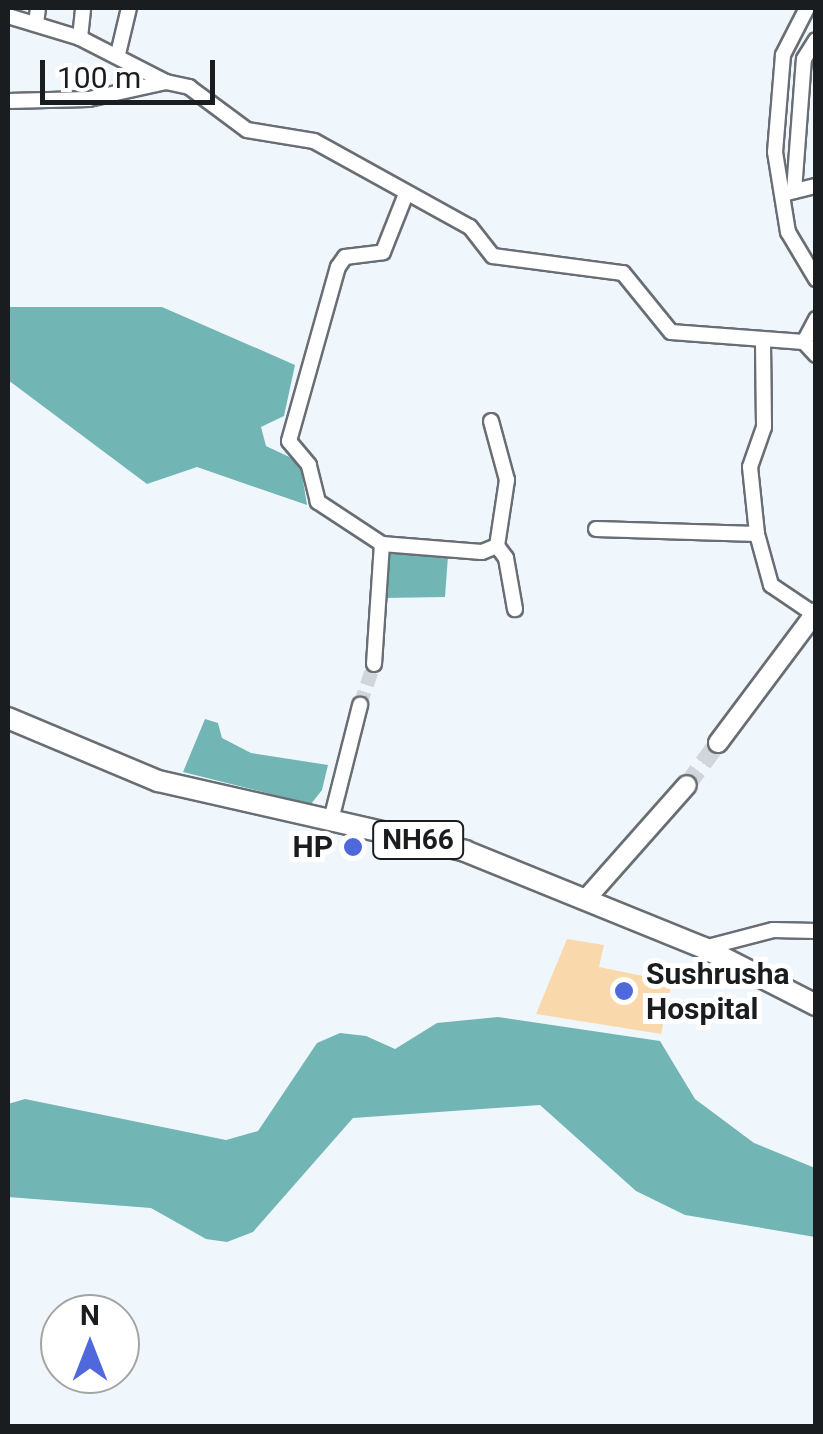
<!DOCTYPE html>
<html>
<head>
<meta charset="utf-8">
<style>
  body { margin:0 }
  #map { position:relative; width:823px; height:1434px; overflow:hidden; background:#f0f7fc; font-family:Roboto,sans-serif }
  div>[style] { position:absolute }
  .water>* { inset:0; background:#72b5b5 }
  .building>* { inset:0; background:#f9d9ac }
  .minor-tunnel>* { height:14px; margin-top:-7px; transform-origin:0; background:repeating-linear-gradient(90deg,#d0d6db 0 14px,transparent 0 21px) }
  .major-tunnel>* { height:18px; margin-top:-9px; transform-origin:0; background:repeating-linear-gradient(90deg,#d0d6db 0 18px,transparent 0 27px) }
  .roads { filter:drop-shadow(2px 0 #686e73) drop-shadow(-2px 0 #686e73) drop-shadow(0 2px #686e73) drop-shadow(0 -2px #686e73) }
  .minor>* { height:14px; margin:-7px; padding:0 7px; transform-origin:7px; border-radius:7px; background:#fff }
  .major>* { height:18px; margin:-9px; padding:0 9px; transform-origin:9px; border-radius:9px; background:#fff }
  .highway>* { height:20px; margin:-10px; padding:0 10px; transform-origin:10px; border-radius:10px; background:#fff }
  .dots>* { width:28px; height:28px; translate:-50% -50%; box-sizing:border-box; border:5px solid #fff; border-radius:50% }
  span { translate:-50% -50%; white-space:nowrap; text-align:center; line-height:1.15; -webkit-text-stroke:10px #fff; paint-order:stroke }
  .shield-label span { padding:2px 8px; background:#fff; border:2px solid; border-radius:8px; -webkit-text-stroke-width:0 }
  .shield-label { font-size:28px; color:#1a1d1f; font-weight:700 }
  .poi-label { font-size:30px; color:#1a1d1f; font-weight:700 }
  .right { translate:-100% -50%; text-align:right }
  .left { translate:0 -50%; text-align:left }
  .frame { position:absolute; inset:0; border:10px solid #1a1d1f; pointer-events:none }
  .north { position:absolute; left:40px; top:1294px; width:100px; height:100px; box-sizing:border-box; background:#fff; border:2px solid #a3a5a5; border-radius:50%; rotate:0deg; font-size:28px; font-weight:700; line-height:40px; text-align:center; color:#1a1d1f }
  .north::after { content:''; display:block; margin:auto; width:35px; height:45px; background:#4f68dc; clip-path:polygon(50% 0,100% 100%,50% 72%,0 100%) }
  .scale { position:absolute; left:40px; top:60px; width:175px; height:45px; box-sizing:border-box; border:5px solid #1a1d1f; border-top:0; padding-left:12px; font-size:30px; line-height:35px; white-space:nowrap; color:#1a1d1f; -webkit-text-stroke:8px #fff; paint-order:stroke }
</style>
</head>
<body>
<div id="map">
  <div class="water">
    <div style="clip-path:polygon(8px 307px,162px 307px,295px 365px,284px 416px,261px 427px,266px 446px,300px 462px,307px 505px,197px 467px,147px 484px,8px 380px)"></div>
    <div style="clip-path:polygon(389px 550px,448px 556px,445px 597px,383px 598px)"></div>
    <div style="clip-path:polygon(205px 719px,218px 723px,222px 738px,251px 753px,328px 765px,322px 790px,311px 804px,183px 772px)"></div>
    <div style="clip-path:polygon(498px 1017px,660px 1041px,695px 1099px,754px 1143px,815px 1168px,815px 1237px,685px 1215px,636px 1191px,540px 1105px,353px 1118px,253px 1232px,227px 1242px,206px 1239px,151px 1208px,8px 1197px,8px 1104px,25px 1099px,226px 1140px,258px 1131px,317px 1043px,340px 1033px,366px 1036px,395px 1049px,437px 1023px)"></div>
  </div>
  <div class="building">
    <div style="clip-path:polygon(567px 939px,604px 945px,599px 967px,672px 982px,661px 1034px,536px 1014px)"></div>
  </div>
  <div class="minor-tunnel">
    <div style="left:360px;top:705px;width:43px;rotate:-71.1deg"></div>
  </div>
  <div class="major-tunnel">
    <div style="left:687px;top:785px;width:52px;rotate:-53.6deg"></div>
  </div>
  <div class="roads">
    <div class="minor">
      <div style="left:807px;top:8px;width:53px;rotate:117.1deg"></div>
      <div style="left:783px;top:55px;width:97px;rotate:94.7deg"></div>
      <div style="left:775px;top:152px;width:81px;rotate:80.8deg"></div>
      <div style="left:788px;top:232px;width:55px;rotate:59.2deg"></div>
      <div style="left:8px;top:16px;width:75px;rotate:17deg"></div>
      <div style="left:80px;top:38px;width:97px;rotate:27.1deg"></div>
      <div style="left:36px;top:24px;width:16px;rotate:-83deg"></div>
      <div style="left:80px;top:38px;width:30px;rotate:-84deg"></div>
      <div style="left:118px;top:54px;width:47px;rotate:-76.6deg"></div>
      <div style="left:8px;top:101px;width:81px;rotate:-1.4deg"></div>
      <div style="left:89px;top:99px;width:79px;rotate:-12.4deg"></div>
      <div style="left:166px;top:82px;width:24px;rotate:12deg"></div>
      <div style="left:189px;top:87px;width:72px;rotate:36.6deg"></div>
      <div style="left:247px;top:130px;width:68px;rotate:9.3deg"></div>
      <div style="left:314px;top:141px;width:178px;rotate:28.9deg"></div>
      <div style="left:470px;top:227px;width:37px;rotate:52deg"></div>
      <div style="left:493px;top:256px;width:131px;rotate:7.5deg"></div>
      <div style="left:623px;top:273px;width:76px;rotate:50.9deg"></div>
      <div style="left:671px;top:332px;width:133px;rotate:4.3deg"></div>
      <div style="left:804px;top:342px;width:18px;rotate:47deg"></div>
      <div style="left:794px;top:191px;width:132px;rotate:-85.7deg"></div>
      <div style="left:804px;top:59px;width:22px;rotate:-58deg"></div>
      <div style="left:787px;top:193px;width:30px;rotate:-14deg"></div>
      <div style="left:804px;top:342px;width:26px;rotate:-62deg"></div>
      <div style="left:763px;top:343px;width:84px;rotate:89.3deg"></div>
      <div style="left:764px;top:427px;width:42px;rotate:109.3deg"></div>
      <div style="left:750px;top:467px;width:67px;rotate:84deg"></div>
      <div style="left:757px;top:534px;width:53px;rotate:74.6deg"></div>
      <div style="left:771px;top:585px;width:52px;rotate:34deg"></div>
      <div style="left:596px;top:529px;width:161px;rotate:1.8deg"></div>
      <div style="left:382px;top:544px;width:100px;rotate:4.6deg"></div>
      <div style="left:482px;top:552px;width:16px;rotate:-22deg"></div>
      <div style="left:497px;top:546px;width:67px;rotate:-81.4deg"></div>
      <div style="left:507px;top:480px;width:61px;rotate:-105.2deg"></div>
      <div style="left:497px;top:546px;width:15px;rotate:53deg"></div>
      <div style="left:506px;top:558px;width:52px;rotate:80deg"></div>
      <div style="left:374px;top:664px;width:120px;rotate:-86.2deg"></div>
      <div style="left:382px;top:544px;width:77px;rotate:-146.7deg"></div>
      <div style="left:318px;top:502px;width:38px;rotate:-104deg"></div>
      <div style="left:309px;top:465px;width:31px;rotate:-130deg"></div>
      <div style="left:289px;top:441px;width:181px;rotate:-74.3deg"></div>
      <div style="left:338px;top:267px;width:12px;rotate:-55deg"></div>
      <div style="left:345px;top:257px;width:38px;rotate:-7deg"></div>
      <div style="left:383px;top:252px;width:62px;rotate:-68.4deg"></div>
      <div style="left:331px;top:820px;width:119px;rotate:-75.8deg"></div>
      <div style="left:704px;top:948px;width:71px;rotate:-14.6deg"></div>
      <div style="left:773px;top:930px;width:43px;rotate:1.3deg"></div>
    </div>
    <div class="major">
      <div style="left:718px;top:743px;width:164px;rotate:-53.2deg"></div>
      <div style="left:586px;top:899px;width:152px;rotate:-48.5deg"></div>
    </div>
    <div class="highway">
      <div style="left:8px;top:718px;width:163px;rotate:22.8deg"></div>
      <div style="left:158px;top:781px;width:315px;rotate:12.8deg"></div>
      <div style="left:465px;top:851px;width:258px;rotate:22.1deg"></div>
      <div style="left:704px;top:948px;width:126px;rotate:27deg"></div>
    </div>
  </div>
  <div class="dots">
    <div style="left:353px;top:847px;background:#4f68dc"></div>
    <div style="left:624px;top:991px;background:#4f68dc"></div>
  </div>
  <div class="shield-label">
    <span style="left:418px;top:840px">NH66</span>
  </div>
  <div class="poi-label">
    <span class="right" style="left:333px;top:847px">HP</span>
    <span class="left" style="left:646px;top:991px">Sushrusha<br>Hospital</span>
  </div>
  <div class="frame"></div>
  <div class="north">N</div>
  <div class="scale">100 m</div>
</div>
</body>
</html>
